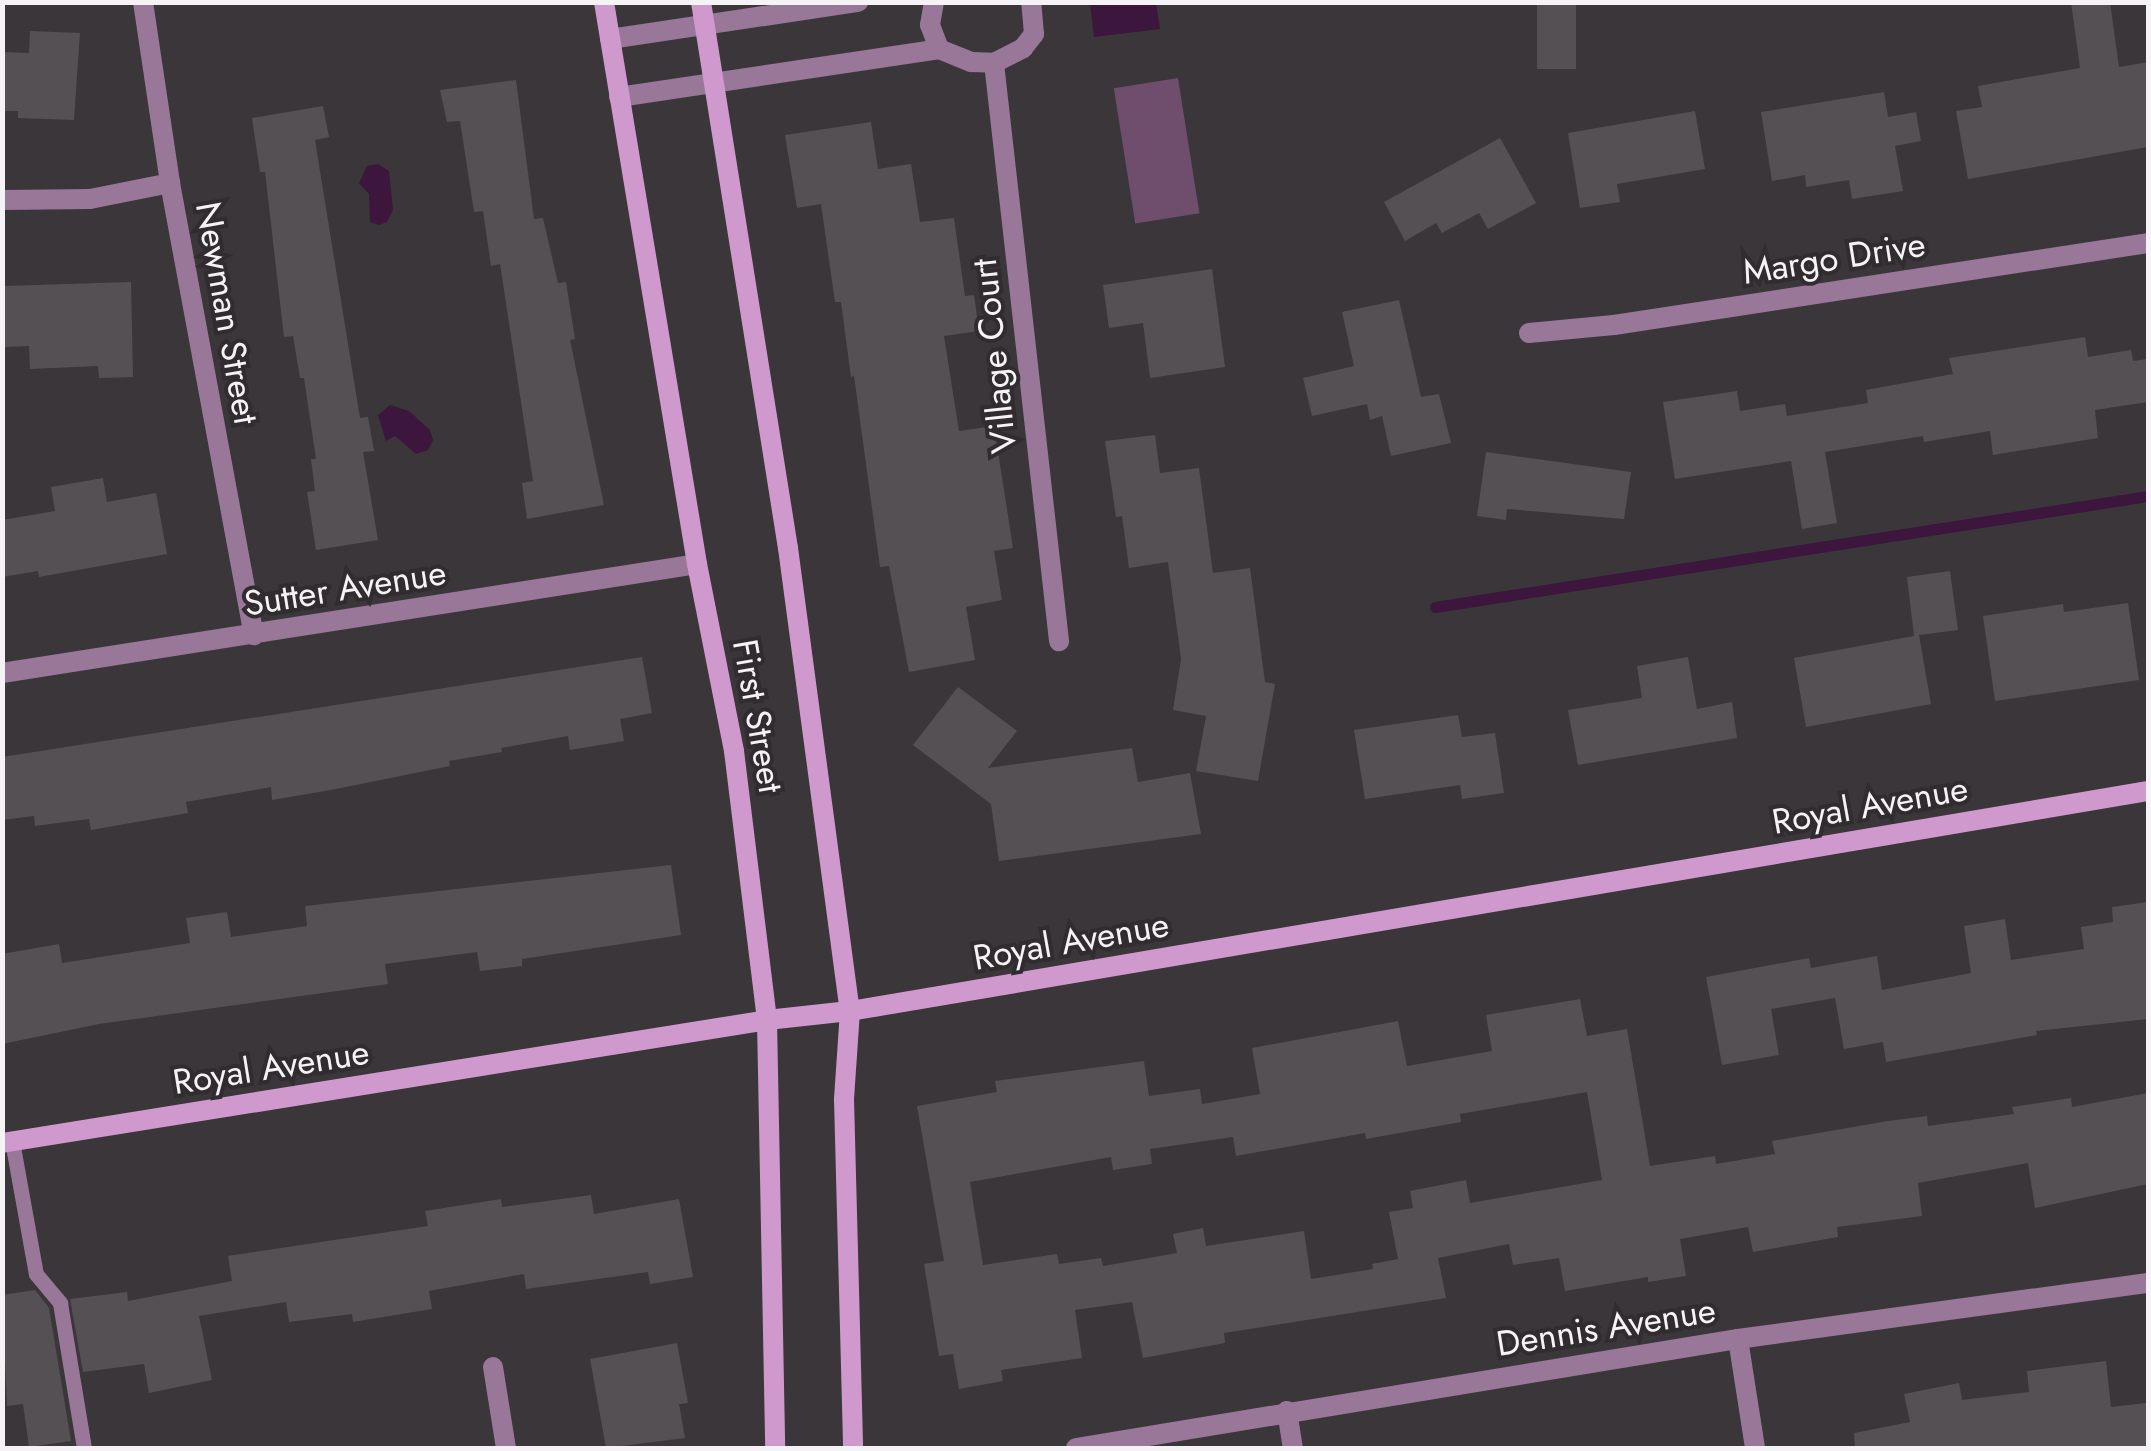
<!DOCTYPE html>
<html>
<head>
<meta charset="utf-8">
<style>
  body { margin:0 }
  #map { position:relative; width:2151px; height:1451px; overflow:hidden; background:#3a363a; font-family:Jost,sans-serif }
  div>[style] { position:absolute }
  .green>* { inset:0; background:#6e4d6d; transform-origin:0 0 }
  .water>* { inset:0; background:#3c163c }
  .stream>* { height:11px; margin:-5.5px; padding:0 5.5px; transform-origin:5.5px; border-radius:5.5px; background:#3c163c }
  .building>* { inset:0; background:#555054; transform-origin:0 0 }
  .lane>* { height:15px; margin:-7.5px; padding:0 7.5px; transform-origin:7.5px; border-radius:7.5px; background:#997798 }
  .street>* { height:20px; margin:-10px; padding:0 10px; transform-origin:10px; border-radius:10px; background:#997798 }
  .secondary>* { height:20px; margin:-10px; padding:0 10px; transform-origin:10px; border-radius:10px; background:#d099ce }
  span { translate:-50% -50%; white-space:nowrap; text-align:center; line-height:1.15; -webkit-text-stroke:8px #302c30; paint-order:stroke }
  .street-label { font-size:35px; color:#f6f3f6 }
  .frame { position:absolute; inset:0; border:5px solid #f6f3f6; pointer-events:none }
</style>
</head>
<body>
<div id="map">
  <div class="green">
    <div style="left:1178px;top:78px;width:137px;height:65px;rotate:81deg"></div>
  </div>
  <div class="water">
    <div style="clip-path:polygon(1090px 3px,1156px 3px,1160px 29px,1094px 37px)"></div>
    <div style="clip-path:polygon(378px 164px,389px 171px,393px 210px,387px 222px,379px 225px,370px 222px,369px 194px,359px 183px,367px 166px)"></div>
    <div style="clip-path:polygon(390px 405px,409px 411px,430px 430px,433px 440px,428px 450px,416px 454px,395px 436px,386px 441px,378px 415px)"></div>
  </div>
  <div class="stream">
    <div style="left:1435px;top:607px;width:722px;rotate:-8.85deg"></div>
  </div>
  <div class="building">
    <div style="left:1537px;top:2px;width:39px;height:67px"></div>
    <div style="clip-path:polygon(2071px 2px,2110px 2px,2119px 67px,2148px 62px,2148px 147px,1968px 179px,1956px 111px,1982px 107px,1978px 86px,2080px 68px)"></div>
    <div style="clip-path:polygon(30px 31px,80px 33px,74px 120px,18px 118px,18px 111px,2px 111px,2px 52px,29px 53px)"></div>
    <div style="clip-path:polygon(516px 80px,534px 219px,543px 218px,558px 283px,566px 282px,575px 339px,570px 340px,604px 505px,527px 519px,522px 483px,533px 481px,500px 264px,491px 266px,483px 211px,474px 212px,460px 121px,447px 122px,440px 90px)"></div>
    <div style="clip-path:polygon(1884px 92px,1888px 117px,1916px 112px,1921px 141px,1895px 146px,1903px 191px,1852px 199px,1849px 180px,1806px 187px,1805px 175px,1772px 181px,1761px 112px)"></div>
    <div style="clip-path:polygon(323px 106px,329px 137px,315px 140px,360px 418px,368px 417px,374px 451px,363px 452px,378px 540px,316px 550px,307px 492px,315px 491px,311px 459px,316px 459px,304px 378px,300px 378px,293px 336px,284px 337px,265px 172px,260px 172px,252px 118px)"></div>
    <div style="clip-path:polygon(1695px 111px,1705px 169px,1617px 184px,1620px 202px,1580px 208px,1568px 133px)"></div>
    <div style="clip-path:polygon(871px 122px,878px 169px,911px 164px,920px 222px,954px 218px,965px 296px,974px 295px,979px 331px,944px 336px,959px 431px,994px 426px,1013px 548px,994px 551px,1002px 600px,966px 607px,975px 660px,909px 672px,889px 566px,880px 567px,854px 376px,851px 377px,841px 302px,835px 302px,821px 204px,797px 208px,785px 135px)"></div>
    <div style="clip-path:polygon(1500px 138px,1536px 203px,1488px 229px,1479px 213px,1442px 233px,1436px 223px,1405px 241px,1384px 202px)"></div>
    <div style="clip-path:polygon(1212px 269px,1225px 367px,1150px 378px,1143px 323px,1109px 328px,1103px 285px)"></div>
    <div style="clip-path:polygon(131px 282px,133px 377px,99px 378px,98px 366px,30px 369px,29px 346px,5px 347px,3px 286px)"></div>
    <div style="clip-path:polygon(1399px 300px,1421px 397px,1439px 394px,1451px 443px,1391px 456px,1382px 416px,1370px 420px,1367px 404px,1312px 416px,1303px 378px,1354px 366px,1342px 312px)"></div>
    <div style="clip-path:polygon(2085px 337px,2088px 357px,2131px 350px,2133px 361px,2148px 359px,2148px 402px,2095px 410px,2098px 438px,1993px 455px,1990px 431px,1924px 442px,1923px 436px,1825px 452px,1837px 523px,1802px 529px,1791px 461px,1675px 479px,1663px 402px,1737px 391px,1740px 411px,1785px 404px,1787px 416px,1868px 403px,1866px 390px,1953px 374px,1949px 358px)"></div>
    <div style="clip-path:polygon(1155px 435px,1160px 473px,1199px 468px,1213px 573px,1250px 568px,1265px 682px,1275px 684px,1258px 781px,1196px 771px,1206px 716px,1173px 710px,1181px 659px,1168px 562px,1129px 568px,1122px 516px,1116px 517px,1105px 441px)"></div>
    <div style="clip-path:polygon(1486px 452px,1631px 472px,1624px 519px,1507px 509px,1506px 520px,1477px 516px)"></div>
    <div style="clip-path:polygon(103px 478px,107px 502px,156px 493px,167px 554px,39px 577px,38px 571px,2px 577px,2px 520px,55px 511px,51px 487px)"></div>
    <div style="clip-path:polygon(1950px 571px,1958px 630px,1919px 635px,1931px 704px,1806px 727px,1794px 658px,1914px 636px,1907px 577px)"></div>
    <div style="clip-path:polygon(2128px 603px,2139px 680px,1995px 701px,1983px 616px,2063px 604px,2064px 612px)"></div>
    <div style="clip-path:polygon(642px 657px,652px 713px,620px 719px,624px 741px,570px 750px,568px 736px,501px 748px,502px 752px,449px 761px,450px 766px,331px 790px,272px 800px,271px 787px,186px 802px,188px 813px,91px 830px,89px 819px,35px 826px,34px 816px,2px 820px,2px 757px)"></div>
    <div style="clip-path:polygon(1688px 657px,1697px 709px,1732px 702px,1737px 738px,1578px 765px,1568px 710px,1642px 698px,1637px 666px)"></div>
    <div style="clip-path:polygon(958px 687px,1017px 731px,988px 768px,1132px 748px,1138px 782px,1190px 773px,1201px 834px,999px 861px,991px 804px,913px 745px)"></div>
    <div style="clip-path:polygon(1458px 715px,1462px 737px,1495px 733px,1504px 793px,1462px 799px,1460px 785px,1365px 799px,1354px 730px)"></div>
    <div style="clip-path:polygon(671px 865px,681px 935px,522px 959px,522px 966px,480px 971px,477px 952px,385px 964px,388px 984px,99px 1024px,2px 1044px,2px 954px,59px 944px,62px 963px,190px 943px,186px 918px,227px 912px,231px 937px,307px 926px,305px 906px)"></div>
    <div style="clip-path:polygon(2148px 902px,2148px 1019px,2036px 1031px,2037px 1035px,1886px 1062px,1883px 1042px,1844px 1049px,1835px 998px,1771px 1009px,1779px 1055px,1722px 1065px,1706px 977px,1809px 958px,1811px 968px,1877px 956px,1882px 990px,1971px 973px,1964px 926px,2005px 919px,2011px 960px,2084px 949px,2081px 927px,2113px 922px,2112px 907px)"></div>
    <div style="clip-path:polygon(evenodd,1580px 999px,1587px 1036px,1627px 1029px,1650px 1166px,1715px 1156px,1716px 1164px,1775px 1154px,1772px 1141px,1888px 1121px,1927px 1116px,1928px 1126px,2014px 1114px,2012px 1107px,2071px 1098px,2072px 1107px,2148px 1093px,2148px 1184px,2035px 1208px,2028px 1163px,1918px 1183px,1922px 1216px,1837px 1227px,1838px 1237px,1753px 1252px,1748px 1227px,1680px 1239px,1686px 1276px,1648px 1282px,1648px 1277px,1565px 1291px,1559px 1258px,1513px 1265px,1509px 1244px,1438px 1258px,1446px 1298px,1224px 1333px,1225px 1343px,1143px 1358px,1132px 1302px,1075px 1310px,1082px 1358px,1001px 1370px,1003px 1381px,959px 1389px,953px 1354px,939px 1356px,924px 1264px,944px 1261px,917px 1106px,997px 1092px,995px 1081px,1144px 1061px,1149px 1096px,1200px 1089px,1202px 1104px,1260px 1094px,1252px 1048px,1398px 1021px,1407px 1066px,1492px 1051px,1486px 1015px,1580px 999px,1587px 1092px,1602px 1180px,1470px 1203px,1466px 1180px,1410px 1191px,1413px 1208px,1389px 1212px,1398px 1259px,1372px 1264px,1373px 1269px,1311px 1279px,1304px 1231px,1206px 1246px,1203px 1228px,1173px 1234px,1177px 1253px,1103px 1266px,1101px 1258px,1059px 1264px,1057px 1254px,983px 1265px,970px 1182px,1111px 1157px,1113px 1170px,1152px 1164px,1150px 1149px,1233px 1137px,1236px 1156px,1365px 1133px,1366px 1139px,1461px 1122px,1460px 1114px,1587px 1092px)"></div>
    <div style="clip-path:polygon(591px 1195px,594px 1214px,679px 1199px,693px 1277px,650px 1284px,648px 1272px,526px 1289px,524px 1274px,429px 1291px,432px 1309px,353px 1322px,352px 1314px,289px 1322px,286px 1302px,199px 1316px,212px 1380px,149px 1393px,144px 1364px,83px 1372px,70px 1299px,127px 1292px,128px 1301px,232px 1281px,228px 1256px,428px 1226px,425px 1211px,501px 1199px,502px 1207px)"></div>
    <div style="clip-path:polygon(35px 1290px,49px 1308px,71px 1441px,29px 1447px,23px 1404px,7px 1406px,2px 1295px)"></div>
    <div style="clip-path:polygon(677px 1343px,688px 1403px,679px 1404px,685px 1438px,606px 1448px,590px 1359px)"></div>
    <div style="clip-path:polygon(2106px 1361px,2111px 1407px,2146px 1403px,2148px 1448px,1855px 1448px,1854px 1433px,1910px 1422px,1904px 1394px,1959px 1383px,1962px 1400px,2029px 1392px,2027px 1371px)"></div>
  </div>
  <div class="lane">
    <div style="left:12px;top:1141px;width:135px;rotate:79.8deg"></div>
    <div style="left:36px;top:1274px;width:38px;rotate:50deg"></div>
    <div style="left:60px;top:1303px;width:147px;rotate:80.6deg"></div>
  </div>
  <div class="street">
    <div style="left:143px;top:2px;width:183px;rotate:81.5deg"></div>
    <div style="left:170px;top:183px;width:460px;rotate:79.5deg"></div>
    <div style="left:934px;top:2px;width:23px;rotate:100deg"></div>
    <div style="left:930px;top:25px;width:26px;rotate:69deg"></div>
    <div style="left:939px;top:49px;width:35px;rotate:22deg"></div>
    <div style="left:971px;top:62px;width:23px;rotate:2deg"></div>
    <div style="left:994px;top:63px;width:33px;rotate:-27deg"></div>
    <div style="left:1023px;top:48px;width:18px;rotate:-52deg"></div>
    <div style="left:1034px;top:34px;width:32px;rotate:-95deg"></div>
    <div style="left:610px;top:39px;width:251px;rotate:-8.5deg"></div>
    <div style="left:994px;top:63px;width:582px;rotate:83.58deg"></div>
    <div style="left:619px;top:97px;width:324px;rotate:-8.5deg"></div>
    <div style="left:2px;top:200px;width:88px;rotate:-0.7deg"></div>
    <div style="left:90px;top:199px;width:82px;rotate:-11.3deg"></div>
    <div style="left:1529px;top:333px;width:85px;rotate:-5.4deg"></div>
    <div style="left:1614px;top:325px;width:540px;rotate:-8.73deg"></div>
    <div style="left:2px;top:673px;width:703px;rotate:-8.91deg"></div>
    <div style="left:1738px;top:1339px;width:110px;rotate:81.1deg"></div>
    <div style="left:493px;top:1367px;width:82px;rotate:80.9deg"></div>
    <div style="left:1287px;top:1411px;width:37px;rotate:81deg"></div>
    <div style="left:1076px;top:1448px;width:671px;rotate:-9.35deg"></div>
    <div style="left:1738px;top:1339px;width:414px;rotate:-7.8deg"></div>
  </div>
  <div class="secondary">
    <div style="left:604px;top:2px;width:570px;rotate:80.6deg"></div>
    <div style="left:697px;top:564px;width:191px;rotate:78.8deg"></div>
    <div style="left:734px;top:751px;width:271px;rotate:83deg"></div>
    <div style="left:767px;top:1020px;width:428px;rotate:88.9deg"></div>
    <div style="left:701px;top:2px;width:553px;rotate:80.95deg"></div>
    <div style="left:788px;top:548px;width:467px;rotate:82.4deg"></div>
    <div style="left:850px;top:1011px;width:88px;rotate:93.9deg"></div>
    <div style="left:844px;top:1099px;width:349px;rotate:88.5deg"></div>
    <div style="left:2px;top:1143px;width:775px;rotate:-9.13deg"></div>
    <div style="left:767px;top:1020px;width:83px;rotate:-6.2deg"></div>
    <div style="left:850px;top:1011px;width:1317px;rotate:-9.62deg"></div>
  </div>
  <div class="street-label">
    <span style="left:1834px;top:258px;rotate:-9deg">Margo Drive</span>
    <span style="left:227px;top:313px;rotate:80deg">Newman Street</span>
    <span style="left:994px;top:356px;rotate:-96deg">Village Court</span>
    <span style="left:345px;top:588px;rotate:-9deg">Sutter Avenue</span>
    <span style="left:758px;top:716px;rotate:80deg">First Street</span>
    <span style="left:1870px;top:805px;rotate:-10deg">Royal Avenue</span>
    <span style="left:1071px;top:941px;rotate:-10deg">Royal Avenue</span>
    <span style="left:271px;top:1067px;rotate:-9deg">Royal Avenue</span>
    <span style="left:1606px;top:1327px;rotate:-9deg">Dennis Avenue</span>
  </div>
  <div class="frame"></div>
</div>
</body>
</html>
